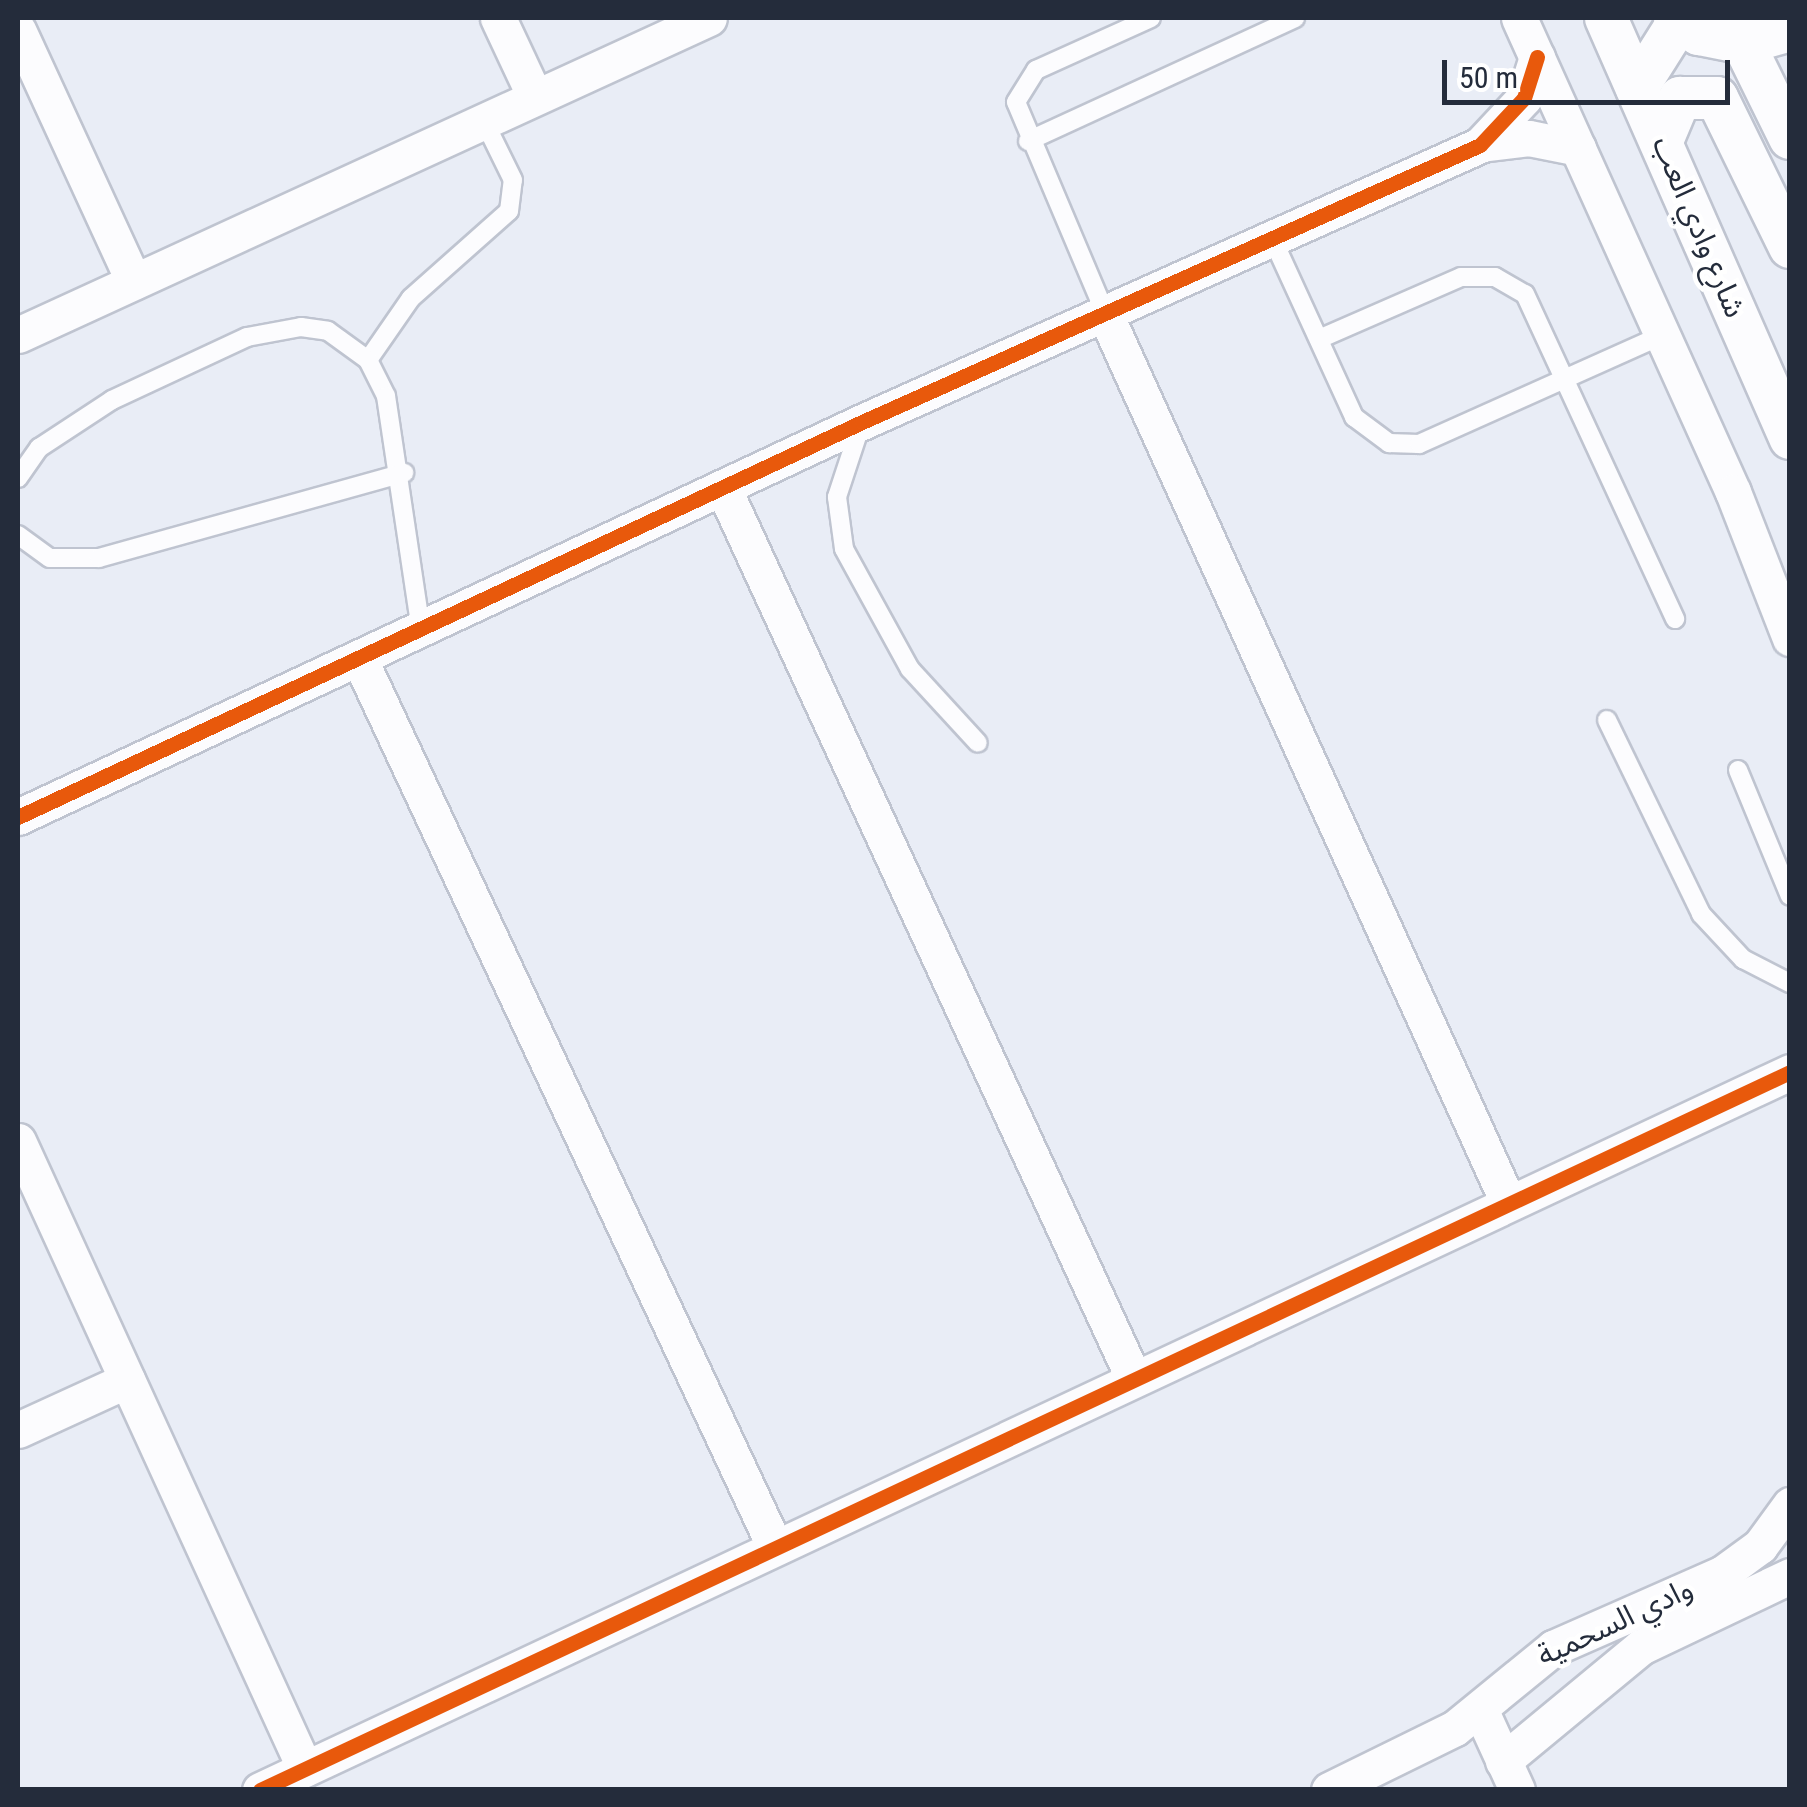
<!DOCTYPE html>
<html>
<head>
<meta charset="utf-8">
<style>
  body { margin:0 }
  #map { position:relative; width:1807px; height:1807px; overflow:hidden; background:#e9edf6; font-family:"Roboto Condensed","Noto Sans Arabic",sans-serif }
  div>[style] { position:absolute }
  .roads { filter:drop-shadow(2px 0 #bfc4d0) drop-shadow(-2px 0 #bfc4d0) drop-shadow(0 2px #bfc4d0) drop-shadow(0 -2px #bfc4d0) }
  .service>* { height:18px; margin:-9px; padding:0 9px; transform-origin:9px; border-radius:9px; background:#fcfcfe }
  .minor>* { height:35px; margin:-17.5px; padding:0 17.5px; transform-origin:17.5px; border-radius:17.5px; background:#fcfcfe }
  .tertiary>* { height:42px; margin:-21px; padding:0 21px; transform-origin:21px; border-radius:21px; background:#fcfcfe }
  .cycleway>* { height:15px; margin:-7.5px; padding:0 7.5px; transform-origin:7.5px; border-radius:7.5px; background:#e8590c }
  span { translate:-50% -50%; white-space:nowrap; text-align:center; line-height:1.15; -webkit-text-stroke:9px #fff; paint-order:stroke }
  .street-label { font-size:30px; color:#242c3b }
  .frame { position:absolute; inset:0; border:20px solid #242c3b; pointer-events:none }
  .scale { position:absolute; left:1442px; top:60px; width:288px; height:45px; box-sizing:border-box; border:5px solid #242c3b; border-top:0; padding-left:12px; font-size:30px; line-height:35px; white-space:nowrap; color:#242c3b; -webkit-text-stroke:8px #fff; paint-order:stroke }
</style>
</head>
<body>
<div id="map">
  <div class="roads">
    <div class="service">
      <div style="left:1028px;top:141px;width:294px;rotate:-24.7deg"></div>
      <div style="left:1273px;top:240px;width:195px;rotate:65.4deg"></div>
      <div style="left:1354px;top:417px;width:44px;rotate:36.6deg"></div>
      <div style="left:1389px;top:443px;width:30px;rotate:2deg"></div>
      <div style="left:1419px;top:444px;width:267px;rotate:-24.1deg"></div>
      <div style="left:1106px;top:315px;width:231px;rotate:-112.9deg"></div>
      <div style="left:1016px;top:102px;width:38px;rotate:-58deg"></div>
      <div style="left:1036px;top:70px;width:126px;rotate:-24.3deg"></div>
      <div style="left:1319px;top:339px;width:155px;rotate:-23.6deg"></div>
      <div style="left:1461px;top:277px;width:34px"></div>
      <div style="left:1495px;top:277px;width:34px;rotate:30deg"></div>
      <div style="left:1525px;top:294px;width:358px;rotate:65.2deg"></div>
      <div style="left:368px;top:360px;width:75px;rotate:-55.3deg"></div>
      <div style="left:411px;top:298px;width:131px;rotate:-41.6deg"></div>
      <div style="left:509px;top:211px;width:31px;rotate:-83deg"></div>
      <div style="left:513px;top:180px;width:66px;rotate:-116.2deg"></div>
      <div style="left:860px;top:427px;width:74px;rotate:108.2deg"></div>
      <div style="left:837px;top:497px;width:52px;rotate:82.3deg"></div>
      <div style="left:844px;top:549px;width:137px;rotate:61.2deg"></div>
      <div style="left:910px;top:669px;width:100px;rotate:47.4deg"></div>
      <div style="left:18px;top:478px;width:37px;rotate:-55deg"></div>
      <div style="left:39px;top:448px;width:87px;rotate:-33.3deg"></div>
      <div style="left:112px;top:400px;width:149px;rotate:-25deg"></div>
      <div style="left:247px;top:337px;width:55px;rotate:-10.5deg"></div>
      <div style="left:301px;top:327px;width:27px;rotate:8deg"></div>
      <div style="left:328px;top:331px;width:49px;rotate:35.9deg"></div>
      <div style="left:368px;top:360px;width:40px;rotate:63.4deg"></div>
      <div style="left:386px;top:396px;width:238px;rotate:81.5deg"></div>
      <div style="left:18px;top:535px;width:39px;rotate:36deg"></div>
      <div style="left:50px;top:558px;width:49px"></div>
      <div style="left:99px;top:558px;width:317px;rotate:-15.6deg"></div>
      <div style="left:1607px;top:720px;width:216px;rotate:64.1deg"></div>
      <div style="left:1701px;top:914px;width:62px;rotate:47deg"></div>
      <div style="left:1743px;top:959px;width:53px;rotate:27.1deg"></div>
      <div style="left:1738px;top:770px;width:136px;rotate:67.6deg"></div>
    </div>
    <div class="minor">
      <div style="left:498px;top:18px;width:87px;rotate:64.9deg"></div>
      <div style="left:1519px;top:18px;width:520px;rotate:65.7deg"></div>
      <div style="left:1733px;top:492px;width:157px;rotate:68.7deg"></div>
      <div style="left:18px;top:30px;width:277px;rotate:65.3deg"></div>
      <div style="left:1481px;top:144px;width:48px;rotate:-7.1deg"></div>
      <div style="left:1529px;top:138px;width:50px;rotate:11.5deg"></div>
      <div style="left:1106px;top:316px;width:973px;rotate:65.6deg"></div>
      <div style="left:18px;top:335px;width:760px;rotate:-24.64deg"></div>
      <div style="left:725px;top:492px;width:977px;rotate:65.25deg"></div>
      <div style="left:360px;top:660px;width:977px;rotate:64.93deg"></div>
      <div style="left:18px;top:817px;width:932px;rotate:-25.08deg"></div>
      <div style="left:862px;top:422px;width:677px;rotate:-24.14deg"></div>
      <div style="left:1480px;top:145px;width:64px;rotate:-46.9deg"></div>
      <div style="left:1524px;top:98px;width:43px;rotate:-72.4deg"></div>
      <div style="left:18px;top:1141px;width:690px;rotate:65.44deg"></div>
      <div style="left:18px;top:1430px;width:120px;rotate:-24.6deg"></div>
      <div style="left:1480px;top:1709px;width:89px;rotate:65.4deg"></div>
      <div style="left:1503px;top:1761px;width:179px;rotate:-39.6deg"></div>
      <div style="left:1641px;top:1647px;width:165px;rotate:-25.5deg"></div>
      <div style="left:260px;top:1790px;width:1690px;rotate:-25.14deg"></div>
      <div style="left:1329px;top:1790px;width:140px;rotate:-26.2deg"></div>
      <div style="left:1455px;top:1728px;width:127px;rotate:-39.2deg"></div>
      <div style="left:1553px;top:1648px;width:186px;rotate:-23.8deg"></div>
      <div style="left:1723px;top:1573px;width:46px;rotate:-36.1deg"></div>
      <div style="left:1760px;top:1546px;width:51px;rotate:-53.8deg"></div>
    </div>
    <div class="tertiary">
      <div style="left:1606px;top:18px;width:459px;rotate:66.3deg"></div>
      <div style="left:1675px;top:18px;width:29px;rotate:34deg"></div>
      <div style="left:1699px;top:34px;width:46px;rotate:11.3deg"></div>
      <div style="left:1744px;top:43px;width:48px;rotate:-15.8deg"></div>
      <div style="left:1731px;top:18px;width:134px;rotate:63.8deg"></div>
      <div style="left:1637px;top:88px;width:83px;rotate:-57.8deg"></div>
      <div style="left:1662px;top:141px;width:47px;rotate:-67.3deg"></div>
      <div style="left:1680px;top:98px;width:37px"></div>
      <div style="left:1717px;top:98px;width:166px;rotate:63.9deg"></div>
    </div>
  </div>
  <div class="cycleway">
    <div style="left:18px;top:817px;width:932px;rotate:-25.08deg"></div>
    <div style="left:862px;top:422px;width:677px;rotate:-24.14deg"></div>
    <div style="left:1480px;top:145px;width:64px;rotate:-46.9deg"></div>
    <div style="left:1524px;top:98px;width:43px;rotate:-72.4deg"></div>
    <div style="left:260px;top:1790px;width:1690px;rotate:-25.14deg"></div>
  </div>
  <div class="street-label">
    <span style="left:1699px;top:227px;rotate:67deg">شارع وادي العب</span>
    <span style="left:1615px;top:1622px;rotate:-25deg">وادي السحمية</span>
  </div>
  <div class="frame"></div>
  <div class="scale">50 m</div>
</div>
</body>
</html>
